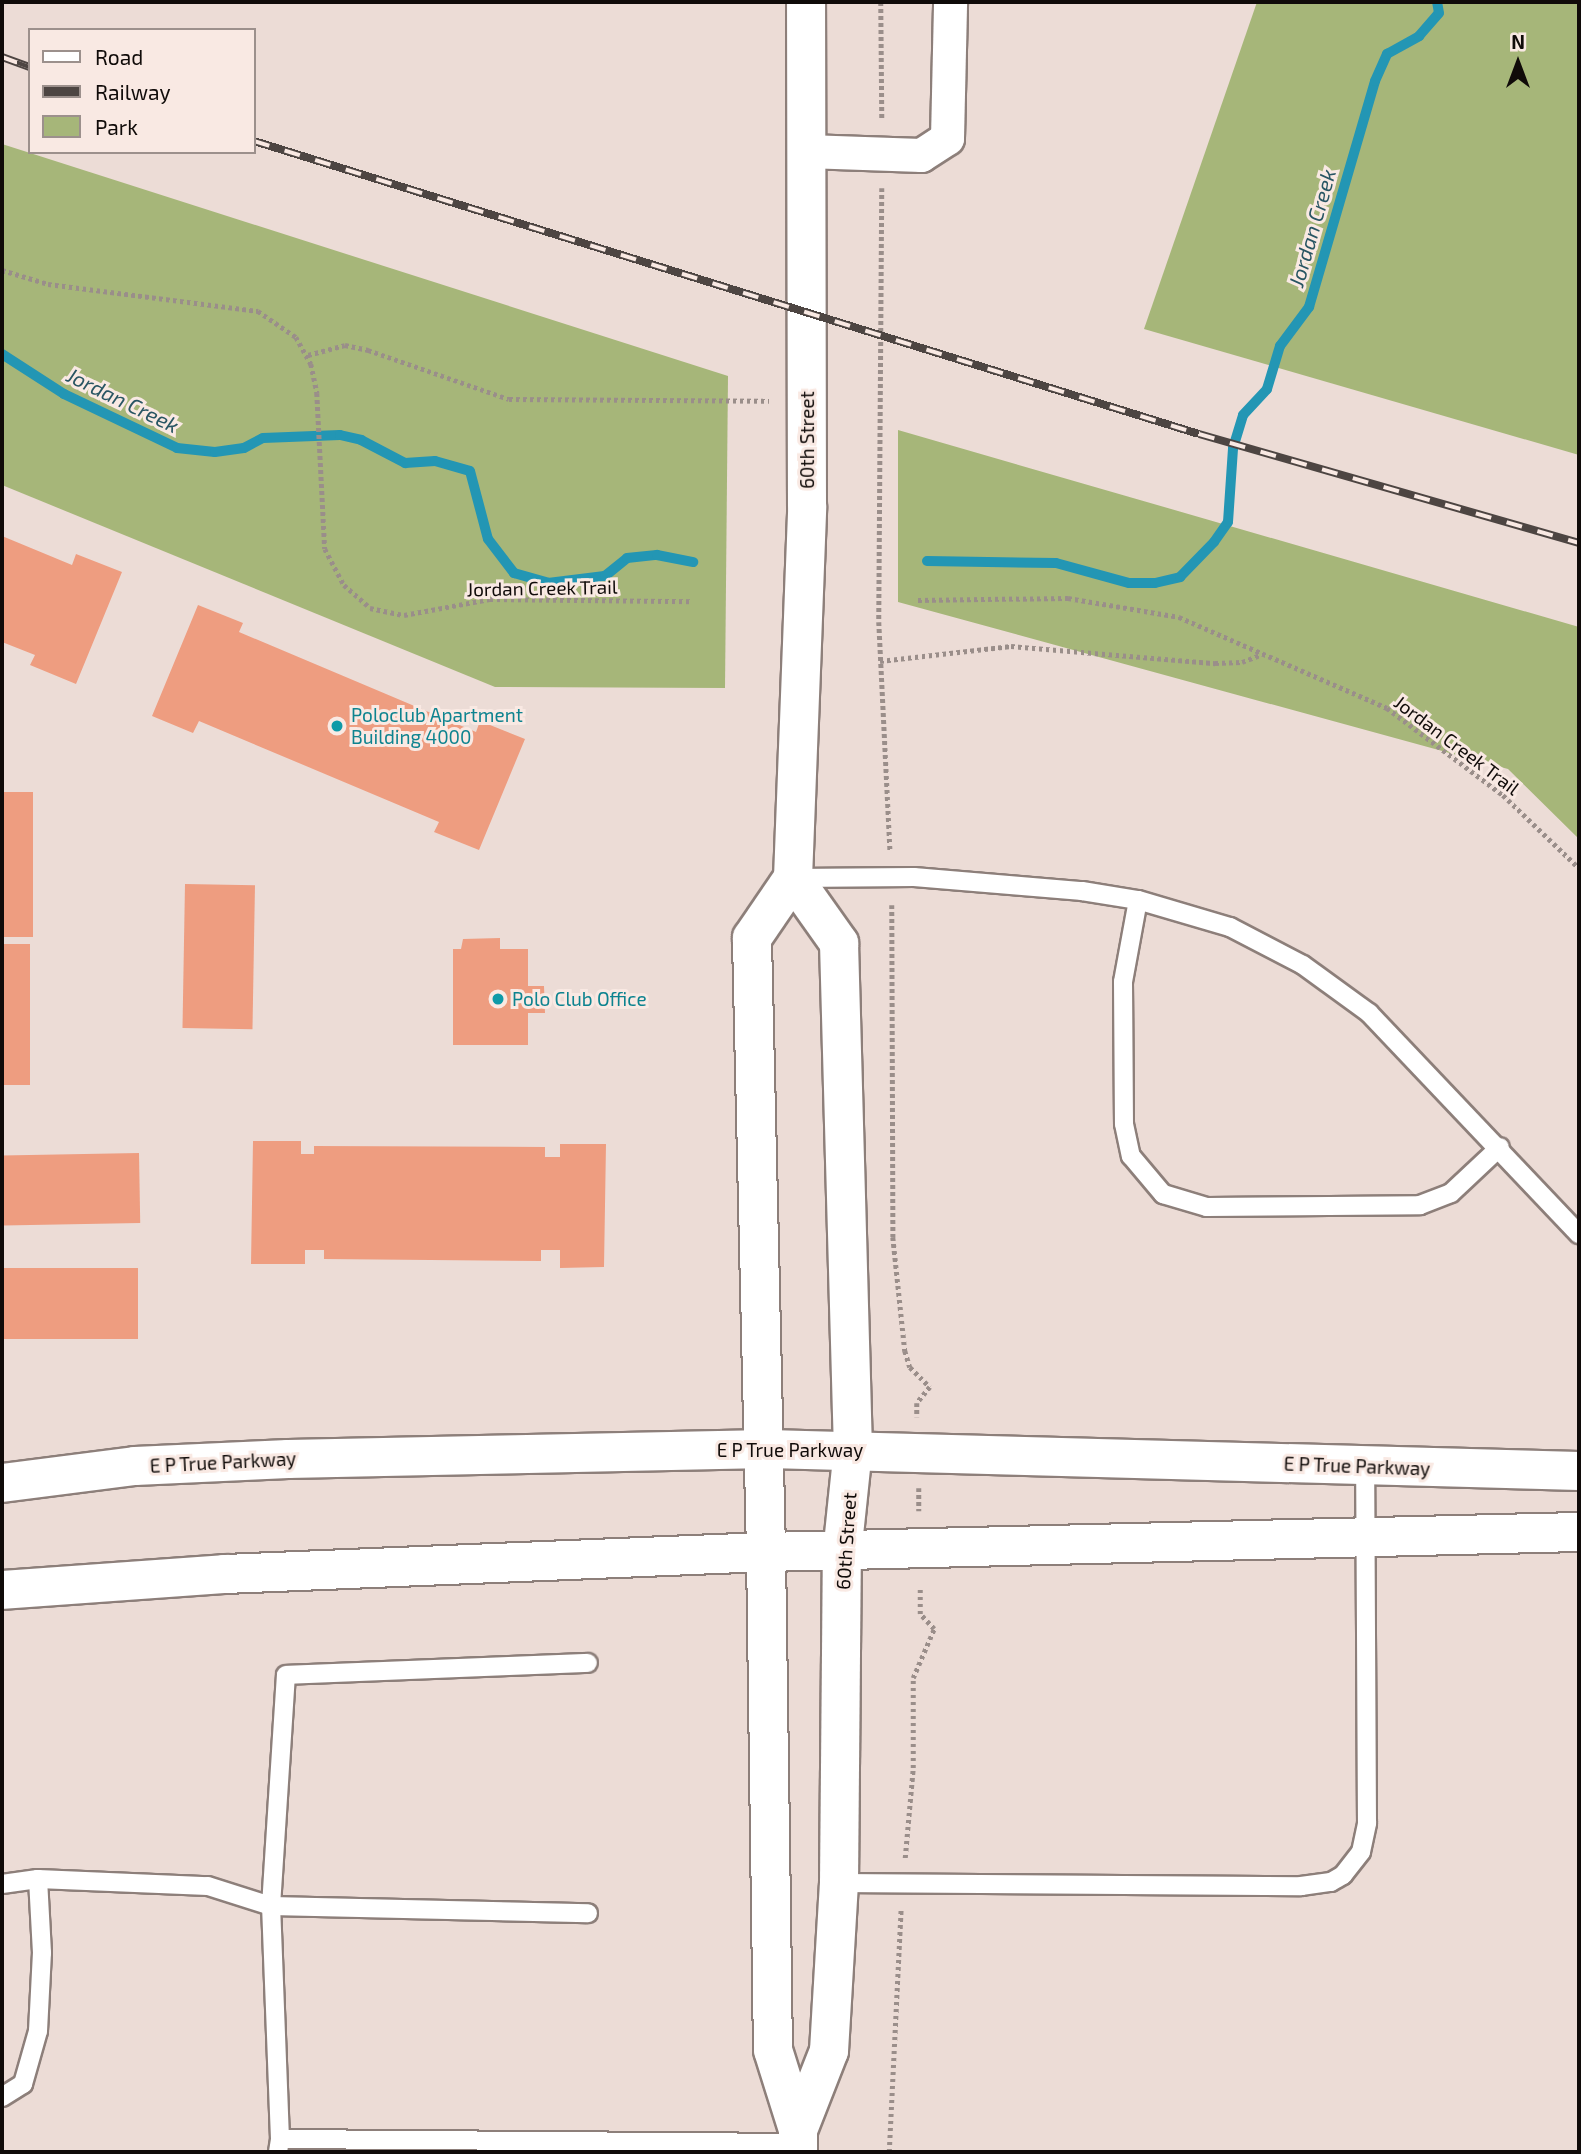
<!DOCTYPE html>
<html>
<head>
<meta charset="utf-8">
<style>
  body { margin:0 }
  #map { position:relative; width:1581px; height:2154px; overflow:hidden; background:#ecdcd6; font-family:"Exo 2",sans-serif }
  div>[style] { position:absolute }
  .green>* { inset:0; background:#a6b679 }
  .stream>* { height:10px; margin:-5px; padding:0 5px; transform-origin:5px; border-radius:5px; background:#2396b4 }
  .building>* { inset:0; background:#ee9d80; transform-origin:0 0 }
  .path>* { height:4.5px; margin-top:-2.25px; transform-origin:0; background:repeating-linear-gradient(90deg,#9a8e8a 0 3.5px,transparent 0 7px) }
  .roads { filter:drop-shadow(2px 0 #8d7f7a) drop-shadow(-2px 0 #8d7f7a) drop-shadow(0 2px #8d7f7a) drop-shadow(0 -2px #8d7f7a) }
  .service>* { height:18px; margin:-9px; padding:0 9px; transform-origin:9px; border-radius:9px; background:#fff }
  .minor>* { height:33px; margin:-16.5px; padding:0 16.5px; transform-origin:16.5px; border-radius:16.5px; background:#fff }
  .tertiary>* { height:38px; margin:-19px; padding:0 19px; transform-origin:19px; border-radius:19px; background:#fff }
  .secondary>* { height:38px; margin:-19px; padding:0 19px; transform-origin:19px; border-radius:19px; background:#fff }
  .rail>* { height:8px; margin-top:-4px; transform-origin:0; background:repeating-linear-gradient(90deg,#f9e9e3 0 16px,#4d4542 0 32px); box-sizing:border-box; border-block:2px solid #4d4542 }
  .dots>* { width:19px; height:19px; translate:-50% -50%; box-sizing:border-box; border:4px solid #f9e9e3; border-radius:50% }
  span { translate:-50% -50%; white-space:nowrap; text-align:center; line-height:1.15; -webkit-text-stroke:6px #f9e9e3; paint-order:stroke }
  .street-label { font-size:19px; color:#100b09 }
  .culture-label { font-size:19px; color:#0d838f }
  .left { translate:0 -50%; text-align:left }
  .water-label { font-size:21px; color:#285563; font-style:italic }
  .frame { position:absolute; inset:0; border:4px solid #100b09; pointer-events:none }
  .legend { position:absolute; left:28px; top:28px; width:228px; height:126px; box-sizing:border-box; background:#f9e9e3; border:2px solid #9c908c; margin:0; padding:9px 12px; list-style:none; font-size:21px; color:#100b09 }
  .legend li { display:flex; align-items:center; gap:14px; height:35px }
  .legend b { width:35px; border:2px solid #9c908c }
  .north { position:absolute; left:1483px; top:28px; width:70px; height:70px; -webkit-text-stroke:5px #f9e9e3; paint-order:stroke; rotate:0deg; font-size:19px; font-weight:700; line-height:28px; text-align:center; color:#100b09 }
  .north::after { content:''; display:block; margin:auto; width:24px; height:32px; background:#100b09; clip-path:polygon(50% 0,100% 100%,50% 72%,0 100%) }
</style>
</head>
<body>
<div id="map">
  <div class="green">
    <div style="clip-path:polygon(1257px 2px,1579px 2px,1579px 455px,1144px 329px)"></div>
    <div style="clip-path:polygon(2px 144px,728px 376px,725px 688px,495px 687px,2px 485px)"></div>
    <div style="clip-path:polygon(898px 430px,1579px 627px,1579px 839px,1508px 769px,898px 602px)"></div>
  </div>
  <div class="stream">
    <div style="left:2px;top:354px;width:74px;rotate:32.8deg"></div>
    <div style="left:64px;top:394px;width:125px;rotate:25.5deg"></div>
    <div style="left:177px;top:448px;width:38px;rotate:6deg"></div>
    <div style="left:215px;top:452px;width:29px;rotate:-8deg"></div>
    <div style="left:244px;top:448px;width:21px;rotate:-28deg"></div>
    <div style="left:263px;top:438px;width:77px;rotate:-2.2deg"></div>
    <div style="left:340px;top:435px;width:22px;rotate:13deg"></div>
    <div style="left:361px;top:440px;width:50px;rotate:27.6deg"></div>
    <div style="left:405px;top:463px;width:30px;rotate:-4deg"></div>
    <div style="left:435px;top:461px;width:36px;rotate:16deg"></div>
    <div style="left:470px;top:471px;width:70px;rotate:75.2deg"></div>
    <div style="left:488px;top:539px;width:43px;rotate:52.6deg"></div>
    <div style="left:514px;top:573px;width:35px;rotate:16deg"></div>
    <div style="left:548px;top:583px;width:57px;rotate:-7deg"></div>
    <div style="left:605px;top:576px;width:28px;rotate:-39deg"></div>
    <div style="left:627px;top:558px;width:30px;rotate:-6deg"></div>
    <div style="left:657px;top:555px;width:37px;rotate:11deg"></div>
    <div style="left:927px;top:561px;width:129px;rotate:0.9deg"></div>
    <div style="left:1056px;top:563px;width:76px;rotate:15.3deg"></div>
    <div style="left:1129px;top:583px;width:26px"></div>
    <div style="left:1155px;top:583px;width:26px;rotate:-13deg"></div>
    <div style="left:1180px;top:577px;width:49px;rotate:-45.8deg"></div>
    <div style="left:1214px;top:542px;width:24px;rotate:-55deg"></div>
    <div style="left:1228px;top:522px;width:74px;rotate:-86.1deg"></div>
    <div style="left:1233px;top:448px;width:34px;rotate:-73deg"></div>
    <div style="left:1243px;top:415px;width:35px;rotate:-47deg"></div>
    <div style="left:1267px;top:389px;width:45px;rotate:-73.2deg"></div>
    <div style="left:1280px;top:346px;width:49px;rotate:-53.4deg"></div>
    <div style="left:1309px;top:307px;width:235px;rotate:-73.7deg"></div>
    <div style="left:1375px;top:81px;width:30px;rotate:-66deg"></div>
    <div style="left:1387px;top:54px;width:37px;rotate:-29deg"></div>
    <div style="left:1419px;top:36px;width:30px;rotate:-49deg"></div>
    <div style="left:1439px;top:13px;width:11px;rotate:-100deg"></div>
  </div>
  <div class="building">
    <div style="clip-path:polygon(2px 536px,72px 565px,76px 554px,122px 572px,76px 684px,30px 665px,35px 655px,2px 642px)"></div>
    <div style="clip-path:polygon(198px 605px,243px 623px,239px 632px,476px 732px,480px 721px,525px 739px,479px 850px,434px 832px,439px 822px,199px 721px,193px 733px,152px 716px)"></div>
    <div style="left:2px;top:792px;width:31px;height:145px"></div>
    <div style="left:185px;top:884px;width:70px;height:144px;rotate:1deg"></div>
    <div style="clip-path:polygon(500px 938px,500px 949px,528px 949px,528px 986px,544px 986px,545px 1013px,528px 1013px,528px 1045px,453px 1045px,453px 949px,461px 949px,463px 939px)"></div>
    <div style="left:2px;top:944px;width:28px;height:141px"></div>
    <div style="clip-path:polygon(253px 1141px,301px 1141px,301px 1154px,314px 1154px,314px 1146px,545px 1147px,545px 1157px,560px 1157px,560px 1144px,606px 1144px,604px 1267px,560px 1268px,560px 1250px,541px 1250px,541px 1261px,324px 1259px,324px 1250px,305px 1250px,305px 1264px,251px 1264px)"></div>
    <div style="left:139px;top:1153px;width:70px;height:137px;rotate:89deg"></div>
    <div style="left:2px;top:1268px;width:136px;height:71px"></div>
  </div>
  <div class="path">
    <div style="left:881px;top:2px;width:118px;rotate:89.5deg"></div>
    <div style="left:882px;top:188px;width:434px;rotate:90.4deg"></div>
    <div style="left:879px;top:622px;width:229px;rotate:87.2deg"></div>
    <div style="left:2px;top:270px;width:48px;rotate:16.9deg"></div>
    <div style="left:48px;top:284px;width:212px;rotate:7.3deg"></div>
    <div style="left:258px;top:311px;width:46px;rotate:34.4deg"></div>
    <div style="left:296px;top:337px;width:31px;rotate:61deg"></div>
    <div style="left:311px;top:364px;width:30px;rotate:78deg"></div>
    <div style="left:317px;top:393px;width:156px;rotate:87.1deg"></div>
    <div style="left:325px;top:549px;width:41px;rotate:62.2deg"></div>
    <div style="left:344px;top:585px;width:35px;rotate:41deg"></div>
    <div style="left:370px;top:608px;width:35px;rotate:12deg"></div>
    <div style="left:404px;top:615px;width:87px;rotate:-10.5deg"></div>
    <div style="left:490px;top:599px;width:203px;rotate:0.6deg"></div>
    <div style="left:308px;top:355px;width:38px;rotate:-15deg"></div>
    <div style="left:345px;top:345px;width:24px;rotate:12deg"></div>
    <div style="left:368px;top:350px;width:149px;rotate:19.2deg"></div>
    <div style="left:509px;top:399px;width:260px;rotate:0.4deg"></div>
    <div style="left:918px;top:600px;width:150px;rotate:-0.8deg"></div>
    <div style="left:1068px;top:598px;width:113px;rotate:9.7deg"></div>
    <div style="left:1179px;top:617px;width:227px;rotate:23.6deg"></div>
    <div style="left:1387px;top:708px;width:145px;rotate:36.9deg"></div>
    <div style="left:1503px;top:795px;width:105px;rotate:43.8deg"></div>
    <div style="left:880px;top:661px;width:132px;rotate:-6.5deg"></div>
    <div style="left:1011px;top:646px;width:205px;rotate:4.8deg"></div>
    <div style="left:1215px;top:663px;width:27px;rotate:-2deg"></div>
    <div style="left:1242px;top:662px;width:19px;rotate:-21deg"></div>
    <div style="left:892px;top:905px;width:332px;rotate:89.8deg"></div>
    <div style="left:893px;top:1237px;width:115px;rotate:84deg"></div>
    <div style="left:905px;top:1351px;width:17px;rotate:73deg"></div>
    <div style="left:910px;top:1367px;width:28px;rotate:45deg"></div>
    <div style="left:930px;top:1387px;width:21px;rotate:129deg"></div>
    <div style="left:917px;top:1403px;width:14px;rotate:90deg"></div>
    <div style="left:919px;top:1488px;width:23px;rotate:90deg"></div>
    <div style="left:905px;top:1858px;width:90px;rotate:-84.9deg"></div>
    <div style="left:913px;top:1768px;width:90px;rotate:-90deg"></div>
    <div style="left:913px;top:1678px;width:53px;rotate:-66.8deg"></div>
    <div style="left:934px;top:1629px;width:21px;rotate:-133deg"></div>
    <div style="left:920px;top:1614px;width:28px;rotate:-90deg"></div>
    <div style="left:889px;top:2152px;width:244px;rotate:-87.2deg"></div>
  </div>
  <div class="roads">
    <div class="service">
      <div style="left:793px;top:878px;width:121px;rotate:-0.5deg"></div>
      <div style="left:914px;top:877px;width:169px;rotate:4.8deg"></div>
      <div style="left:1082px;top:891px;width:57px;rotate:9.1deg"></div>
      <div style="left:1138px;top:900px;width:96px;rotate:16.4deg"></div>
      <div style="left:1230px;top:927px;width:82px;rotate:27.5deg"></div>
      <div style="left:1303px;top:965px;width:82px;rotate:36deg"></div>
      <div style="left:1369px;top:1013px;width:305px;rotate:46.5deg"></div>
      <div style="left:1138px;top:900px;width:83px;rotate:100.4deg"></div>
      <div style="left:1123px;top:982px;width:142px;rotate:89.6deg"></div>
      <div style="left:1124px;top:1124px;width:33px;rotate:78deg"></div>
      <div style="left:1131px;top:1156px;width:50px;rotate:49.9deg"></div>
      <div style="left:1163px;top:1194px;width:46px;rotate:16.5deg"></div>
      <div style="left:1207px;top:1207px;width:213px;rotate:-0.5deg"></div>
      <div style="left:1420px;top:1205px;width:33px;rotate:-21deg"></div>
      <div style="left:1451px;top:1193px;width:67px;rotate:-43.2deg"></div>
      <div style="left:839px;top:1883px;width:462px;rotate:0.4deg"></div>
      <div style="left:1301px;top:1886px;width:30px;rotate:-8deg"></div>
      <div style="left:1331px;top:1882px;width:14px;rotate:-30deg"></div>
      <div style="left:1343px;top:1875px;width:29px;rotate:-52deg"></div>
      <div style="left:1361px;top:1852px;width:30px;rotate:-78deg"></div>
      <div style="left:1367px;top:1823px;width:357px;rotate:-90.3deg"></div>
      <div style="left:2px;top:1884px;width:36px;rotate:-8deg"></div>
      <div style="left:38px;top:1879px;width:170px;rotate:2.4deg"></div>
      <div style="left:208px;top:1886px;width:66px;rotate:17.6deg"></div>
      <div style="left:271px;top:1906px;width:317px;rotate:1.3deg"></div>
      <div style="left:2px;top:2097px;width:25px;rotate:-32deg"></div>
      <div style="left:23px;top:2084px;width:55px;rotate:-74.2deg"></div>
      <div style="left:38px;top:2031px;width:78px;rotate:-87.1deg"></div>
      <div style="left:42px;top:1953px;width:74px;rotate:-93.1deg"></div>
      <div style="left:280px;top:2139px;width:233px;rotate:-92.2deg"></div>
      <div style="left:271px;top:1906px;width:231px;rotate:-86.3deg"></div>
      <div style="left:286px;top:1675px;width:302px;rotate:-2.3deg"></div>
      <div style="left:278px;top:2152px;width:13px;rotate:-81deg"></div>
      <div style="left:280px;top:2139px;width:518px;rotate:0.44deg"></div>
    </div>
    <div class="minor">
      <div style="left:806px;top:151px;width:115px;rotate:2deg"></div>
      <div style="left:921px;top:155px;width:31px;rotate:-33deg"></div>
      <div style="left:947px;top:138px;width:136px;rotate:-88.7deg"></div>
    </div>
    <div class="tertiary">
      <div style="left:766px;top:1552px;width:498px;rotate:89.2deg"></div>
      <div style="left:773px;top:2050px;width:84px;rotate:72.6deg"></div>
      <div style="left:798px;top:2130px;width:22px;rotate:90deg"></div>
      <div style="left:798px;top:2130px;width:85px;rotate:-68.6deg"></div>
      <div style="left:829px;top:2051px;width:168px;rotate:-86.6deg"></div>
      <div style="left:839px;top:1883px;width:330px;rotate:-89.5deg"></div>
    </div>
    <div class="secondary">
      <div style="left:793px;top:878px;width:80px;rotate:54.7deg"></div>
      <div style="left:839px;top:943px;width:506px;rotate:88.42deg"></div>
      <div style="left:853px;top:1449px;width:105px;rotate:96deg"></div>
      <div style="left:2px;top:1483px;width:134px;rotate:-7.3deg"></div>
      <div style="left:135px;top:1466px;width:153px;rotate:-2.6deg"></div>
      <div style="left:288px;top:1459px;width:479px;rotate:-1.2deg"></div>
      <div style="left:767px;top:1449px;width:812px;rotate:1.55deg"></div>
      <div style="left:766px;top:1552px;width:614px;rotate:-91.31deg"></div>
      <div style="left:752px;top:938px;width:73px;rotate:-55.7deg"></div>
      <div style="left:793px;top:878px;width:372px;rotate:-87.8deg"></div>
      <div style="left:807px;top:506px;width:504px;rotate:-90.11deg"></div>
      <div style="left:2px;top:1590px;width:224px;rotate:-4.1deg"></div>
      <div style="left:225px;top:1574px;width:541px;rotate:-2.33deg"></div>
      <div style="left:766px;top:1552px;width:813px;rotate:-1.41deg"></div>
    </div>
  </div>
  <div class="rail">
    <div style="left:2px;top:57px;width:30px;rotate:20deg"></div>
    <div style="left:254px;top:141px;width:989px;rotate:17.23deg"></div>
    <div style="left:1199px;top:434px;width:395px;rotate:16deg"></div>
  </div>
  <div class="dots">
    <div style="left:337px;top:726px;background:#0f9aa8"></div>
    <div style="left:498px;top:999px;background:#0f9aa8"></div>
  </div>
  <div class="street-label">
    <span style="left:807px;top:440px;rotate:-90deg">60th Street</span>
    <span style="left:542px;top:588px;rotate:-1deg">Jordan Creek Trail</span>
    <span style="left:1457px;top:745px;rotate:37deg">Jordan Creek Trail</span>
    <span style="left:790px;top:1450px">E P True Parkway</span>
    <span style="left:223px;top:1462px;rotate:-3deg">E P True Parkway</span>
    <span style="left:1357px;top:1466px;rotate:2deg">E P True Parkway</span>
    <span style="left:846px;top:1541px;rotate:-86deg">60th Street</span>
  </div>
  <div class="culture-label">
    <span class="left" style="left:351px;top:726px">Poloclub Apartment<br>Building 4000</span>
    <span class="left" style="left:512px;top:999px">Polo Club Office</span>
  </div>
  <div class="water-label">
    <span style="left:1312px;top:228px;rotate:-74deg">Jordan Creek</span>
    <span style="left:123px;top:400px;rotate:26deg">Jordan Creek</span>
  </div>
  <div class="frame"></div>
  <ul class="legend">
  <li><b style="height:9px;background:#fff"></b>Road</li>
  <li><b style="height:9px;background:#4d4542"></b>Railway</li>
  <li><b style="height:19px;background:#a6b679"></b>Park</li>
  </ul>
  <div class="north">N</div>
</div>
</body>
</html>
